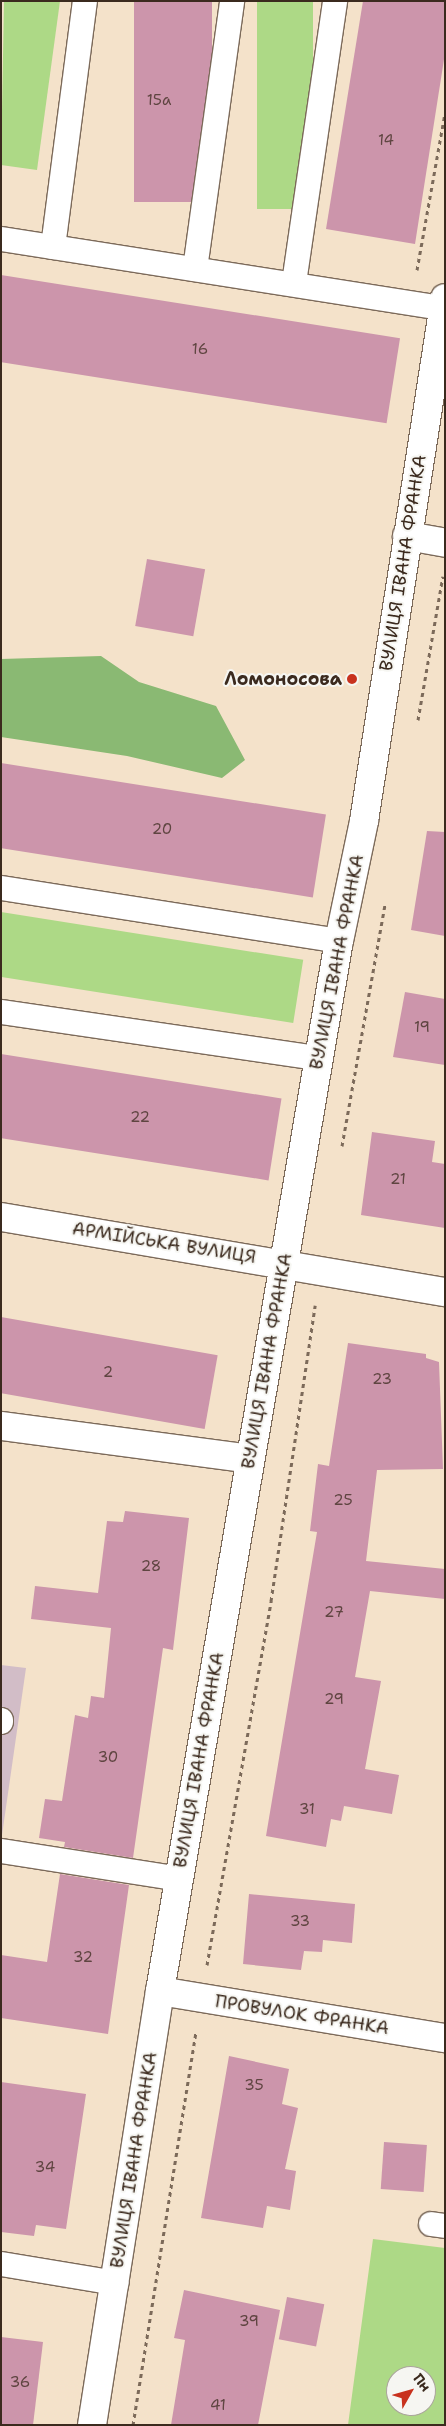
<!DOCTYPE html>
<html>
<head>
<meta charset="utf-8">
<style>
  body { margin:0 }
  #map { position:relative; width:446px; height:2426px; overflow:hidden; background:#f4e2ca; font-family:"Shantell Sans",sans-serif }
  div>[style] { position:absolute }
  .industrial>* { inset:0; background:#d2bdc7 }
  .green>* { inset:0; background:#add986; transform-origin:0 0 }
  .forest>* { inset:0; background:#8ab973 }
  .building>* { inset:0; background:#cc95ab; transform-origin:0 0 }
  .path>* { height:3px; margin-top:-1.5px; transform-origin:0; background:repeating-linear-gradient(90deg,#7c6a5a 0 4px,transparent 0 8px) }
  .roads { filter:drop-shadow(1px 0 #7c6a5a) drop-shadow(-1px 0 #7c6a5a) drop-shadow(0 1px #7c6a5a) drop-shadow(0 -1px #7c6a5a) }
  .lane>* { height:24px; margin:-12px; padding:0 12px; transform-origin:12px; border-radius:12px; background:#fff }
  .street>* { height:28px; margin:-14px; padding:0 14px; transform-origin:14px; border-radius:14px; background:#fff }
  .dots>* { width:14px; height:14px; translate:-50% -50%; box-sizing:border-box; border:2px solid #f6f6f2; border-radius:50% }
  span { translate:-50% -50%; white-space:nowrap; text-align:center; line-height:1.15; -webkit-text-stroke:4px #f6f6f2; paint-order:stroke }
  .number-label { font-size:15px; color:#5f4541 }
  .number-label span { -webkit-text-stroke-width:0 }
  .street-label { font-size:18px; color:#3b2a1e }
  .poi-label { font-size:18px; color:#3b2a1e; font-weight:700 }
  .right { translate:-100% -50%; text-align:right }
  .frame { position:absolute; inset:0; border:2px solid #3b2a1e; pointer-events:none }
  .north { position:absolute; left:386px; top:2366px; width:50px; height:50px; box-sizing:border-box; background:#f6f6f2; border:1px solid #aba49d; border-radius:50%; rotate:52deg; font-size:14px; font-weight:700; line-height:20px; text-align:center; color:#3b2a1e }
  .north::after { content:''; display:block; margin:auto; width:18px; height:22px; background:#c8321e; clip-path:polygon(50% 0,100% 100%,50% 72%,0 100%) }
</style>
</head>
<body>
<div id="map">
  <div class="industrial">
    <div style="clip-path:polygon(1px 1665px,26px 1668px,1px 1842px)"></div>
  </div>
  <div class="green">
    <div style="clip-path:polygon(4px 1px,60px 1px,37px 170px,1px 165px)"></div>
    <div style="left:257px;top:1px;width:56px;height:208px"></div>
    <div style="left:1px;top:912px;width:306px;height:64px;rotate:9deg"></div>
    <div style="clip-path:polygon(evenodd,373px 2239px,445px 2248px,445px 2425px,348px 2425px,373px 2239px,396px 2376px,426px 2376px,426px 2406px,396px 2406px,396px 2376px)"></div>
  </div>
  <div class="forest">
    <div style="clip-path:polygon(101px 656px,139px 682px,216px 706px,245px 760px,222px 778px,127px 756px,1px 737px,1px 659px)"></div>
  </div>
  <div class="building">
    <div style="left:134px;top:1px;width:78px;height:201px"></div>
    <div style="clip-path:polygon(363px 1px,445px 1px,445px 53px,415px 244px,326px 229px)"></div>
    <div style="left:1px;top:275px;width:404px;height:86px;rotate:9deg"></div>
    <div style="left:147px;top:559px;width:59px;height:68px;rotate:10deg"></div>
    <div style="left:1px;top:763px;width:329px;height:84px;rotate:9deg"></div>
    <div style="clip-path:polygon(427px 831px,445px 832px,445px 936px,411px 930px)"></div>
    <div style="clip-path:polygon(405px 992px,445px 999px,445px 1065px,393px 1057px)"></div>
    <div style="left:1px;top:1054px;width:284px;height:83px;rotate:9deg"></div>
    <div style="clip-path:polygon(372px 1132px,435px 1141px,432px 1162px,445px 1164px,445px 1228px,361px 1215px)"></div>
    <div style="left:1px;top:1317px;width:220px;height:75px;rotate:10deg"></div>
    <div style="clip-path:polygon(348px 1343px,426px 1354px,426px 1358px,439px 1362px,443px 1469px,377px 1470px,366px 1561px,445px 1569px,445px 1599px,370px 1591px,355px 1677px,381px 1681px,365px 1769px,399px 1775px,392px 1814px,344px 1806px,341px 1821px,331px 1819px,326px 1847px,266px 1836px,317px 1532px,310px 1531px,318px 1464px,329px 1466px)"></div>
    <div style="clip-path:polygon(125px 1511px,189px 1518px,173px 1650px,163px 1648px,133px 1858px,64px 1847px,65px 1842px,39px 1838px,45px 1799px,62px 1801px,75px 1715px,88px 1718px,91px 1696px,104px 1698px,111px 1628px,31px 1619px,35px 1586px,98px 1593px,107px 1521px,123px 1522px)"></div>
    <div style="clip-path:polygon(60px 1874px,129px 1885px,108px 2034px,1px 2018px,1px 1955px,47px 1962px)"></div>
    <div style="clip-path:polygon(249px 1894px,355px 1904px,352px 1943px,323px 1940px,322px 1952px,304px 1951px,301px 1970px,243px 1964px)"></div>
    <div style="clip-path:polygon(229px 2056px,289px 2069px,282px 2104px,298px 2108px,285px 2169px,296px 2171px,290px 2210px,267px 2206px,263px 2228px,201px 2218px)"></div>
    <div style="clip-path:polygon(1px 2082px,86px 2094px,66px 2229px,36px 2225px,34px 2236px,1px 2232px)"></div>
    <div style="left:384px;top:2142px;width:43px;height:47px;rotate:4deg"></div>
    <div style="clip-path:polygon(184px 2290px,280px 2310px,258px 2425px,171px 2425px,185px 2340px,174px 2338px)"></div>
    <div style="left:287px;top:2297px;width:38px;height:43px;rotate:11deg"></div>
    <div style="clip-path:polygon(1px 2337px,43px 2342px,33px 2425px,1px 2425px)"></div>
  </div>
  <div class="path">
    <div style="left:417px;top:270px;width:159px;rotate:-79.9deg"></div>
    <div style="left:418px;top:720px;width:146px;rotate:-80.2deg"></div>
    <div style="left:342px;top:1146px;width:246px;rotate:-79.9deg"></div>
    <div style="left:207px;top:1965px;width:370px;rotate:-80deg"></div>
    <div style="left:271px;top:1601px;width:299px;rotate:-81.5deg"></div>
    <div style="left:133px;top:2425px;width:397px;rotate:-80.9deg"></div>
  </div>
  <div class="roads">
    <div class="lane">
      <div style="left:1px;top:239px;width:447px;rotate:8.9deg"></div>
      <div style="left:53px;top:247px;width:248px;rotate:-82.6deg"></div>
      <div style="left:195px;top:269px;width:271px;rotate:-82.1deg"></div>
      <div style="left:294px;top:283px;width:285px;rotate:-81.7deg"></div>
      <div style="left:1px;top:888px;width:342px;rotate:8.9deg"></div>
      <div style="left:1px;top:1012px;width:320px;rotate:8.3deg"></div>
      <div style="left:1px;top:1720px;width:2px;rotate:90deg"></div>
      <div style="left:1px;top:1851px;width:180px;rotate:8.9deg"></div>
      <div style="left:431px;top:2224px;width:14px;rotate:8deg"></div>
      <div style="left:1px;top:2264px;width:117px;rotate:9.4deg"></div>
    </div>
    <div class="street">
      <div style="left:407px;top:536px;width:39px;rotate:10deg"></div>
      <div style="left:1px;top:1217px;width:450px;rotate:9.6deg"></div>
      <div style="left:1px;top:1426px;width:251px;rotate:7.5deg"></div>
      <div style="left:160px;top:1991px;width:289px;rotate:9.4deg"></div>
      <div style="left:92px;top:2425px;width:439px;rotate:-81.1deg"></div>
      <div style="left:160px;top:1991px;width:1065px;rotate:-80.33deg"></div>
      <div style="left:339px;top:941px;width:123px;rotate:-78.2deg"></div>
      <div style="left:364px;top:821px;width:529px;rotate:-81.2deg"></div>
    </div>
  </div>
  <div class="dots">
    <div style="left:352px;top:679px;background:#c8321e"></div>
  </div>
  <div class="number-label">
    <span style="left:159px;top:101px">15а</span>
    <span style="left:386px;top:141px">14</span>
    <span style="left:200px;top:350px">16</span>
    <span style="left:162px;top:830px">20</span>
    <span style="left:422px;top:1028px">19</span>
    <span style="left:140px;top:1118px">22</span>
    <span style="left:398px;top:1180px">21</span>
    <span style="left:108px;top:1373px">2</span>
    <span style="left:382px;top:1380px">23</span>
    <span style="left:343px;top:1501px">25</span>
    <span style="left:151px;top:1567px">28</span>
    <span style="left:334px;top:1613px">27</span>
    <span style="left:334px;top:1700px">29</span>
    <span style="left:108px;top:1758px">30</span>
    <span style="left:307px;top:1810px">31</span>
    <span style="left:300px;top:1922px">33</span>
    <span style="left:83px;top:1958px">32</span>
    <span style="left:254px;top:2086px">35</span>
    <span style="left:45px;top:2168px">34</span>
    <span style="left:249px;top:2322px">39</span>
    <span style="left:20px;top:2383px">36</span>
    <span style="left:218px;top:2406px">41</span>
  </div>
  <div class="street-label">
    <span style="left:403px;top:563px;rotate:-81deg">ВУЛИЦЯ ІВАНА ФРАНКА</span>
    <span style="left:337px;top:962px;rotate:-79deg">ВУЛИЦЯ ІВАНА ФРАНКА</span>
    <span style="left:164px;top:1243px;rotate:9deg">АРМІЙСЬКА ВУЛИЦЯ</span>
    <span style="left:267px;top:1361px;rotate:-80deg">ВУЛИЦЯ ІВАНА ФРАНКА</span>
    <span style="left:199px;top:1760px;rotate:-80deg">ВУЛИЦЯ ІВАНА ФРАНКА</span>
    <span style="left:302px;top:2015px;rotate:9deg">ПРОВУЛОК ФРАНКА</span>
    <span style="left:134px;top:2160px;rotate:-81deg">ВУЛИЦЯ ІВАНА ФРАНКА</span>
  </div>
  <div class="poi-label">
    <span class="right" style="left:342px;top:679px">Ломоносова</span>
  </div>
  <div class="frame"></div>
  <div class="north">Пн</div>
</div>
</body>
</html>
